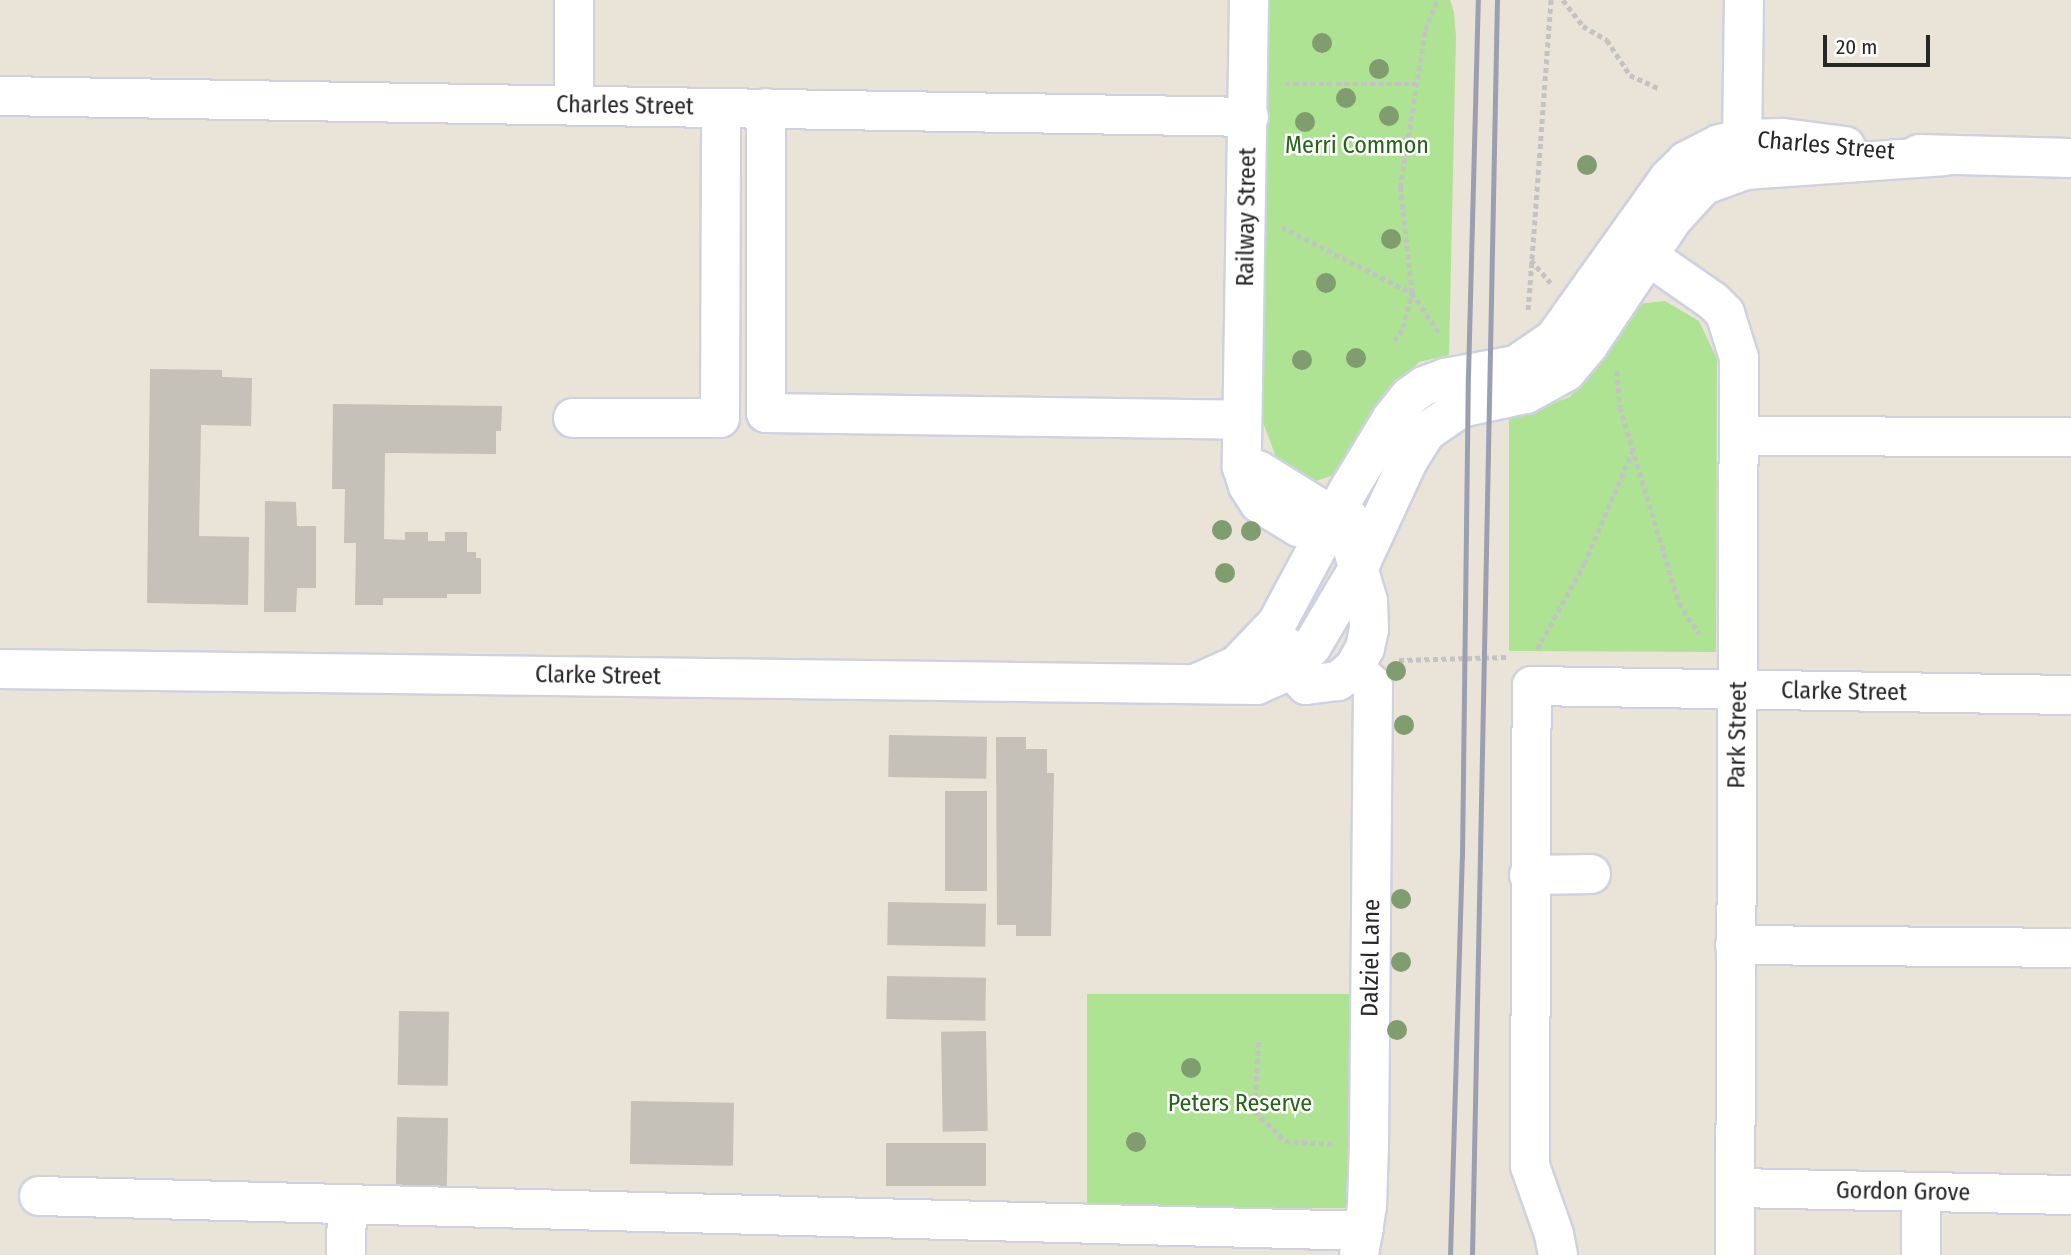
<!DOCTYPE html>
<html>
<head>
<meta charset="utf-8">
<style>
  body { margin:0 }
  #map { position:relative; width:2071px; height:1255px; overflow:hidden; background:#eae3d8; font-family:"Fira Sans Condensed",sans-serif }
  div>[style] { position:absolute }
  .green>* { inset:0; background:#aee393; transform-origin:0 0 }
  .building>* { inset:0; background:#c5c0b8; transform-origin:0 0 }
  .path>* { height:4.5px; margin-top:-2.25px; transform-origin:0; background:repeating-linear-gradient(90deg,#c3c3c3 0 5px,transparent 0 8.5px) }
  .roads { filter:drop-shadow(2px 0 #cdd1e1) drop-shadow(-2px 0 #cdd1e1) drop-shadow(0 2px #cdd1e1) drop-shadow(0 -2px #cdd1e1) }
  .minor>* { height:38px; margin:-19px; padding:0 19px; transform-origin:19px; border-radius:19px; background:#fff }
  .rail>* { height:5px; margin:-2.5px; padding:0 2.5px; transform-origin:2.5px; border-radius:2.5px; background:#9b9fb2 }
  .trees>* { width:20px; height:20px; margin:-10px; border-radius:50%; background:#7f9d6e }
  span { translate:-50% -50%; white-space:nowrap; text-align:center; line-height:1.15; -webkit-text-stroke:5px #fff; paint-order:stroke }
  .street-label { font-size:24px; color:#272727 }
  .park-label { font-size:24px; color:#276418 }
  .scale { position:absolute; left:1823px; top:35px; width:107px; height:32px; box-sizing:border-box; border:4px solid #272727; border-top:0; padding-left:9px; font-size:21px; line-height:24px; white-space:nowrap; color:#272727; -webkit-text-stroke:5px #fff; paint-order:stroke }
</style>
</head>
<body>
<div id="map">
  <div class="green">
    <div style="clip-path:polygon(1261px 0,1450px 0,1454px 12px,1456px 36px,1449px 355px,1419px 362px,1399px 384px,1345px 471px,1313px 482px,1286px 471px,1276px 457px,1261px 417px)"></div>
    <div style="clip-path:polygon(1665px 301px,1699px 321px,1717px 359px,1716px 652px,1509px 651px,1509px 419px,1570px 397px,1638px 304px)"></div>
    <div style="left:1087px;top:994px;width:266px;height:214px"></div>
  </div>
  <div class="building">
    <div style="clip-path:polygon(150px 369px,222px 370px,222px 377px,252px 378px,251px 426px,201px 425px,199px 536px,249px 537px,248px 605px,147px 603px)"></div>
    <div style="clip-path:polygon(333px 404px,502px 406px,501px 431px,496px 431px,496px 454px,385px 453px,384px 539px,405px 540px,405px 532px,428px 532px,428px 541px,445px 541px,445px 532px,467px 532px,467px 552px,476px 552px,476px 558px,481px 558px,481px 594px,447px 594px,447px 598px,383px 598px,383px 605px,355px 605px,356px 543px,344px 543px,345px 489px,332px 489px)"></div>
    <div style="clip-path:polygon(265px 501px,296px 502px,297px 526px,316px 526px,316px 588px,297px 588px,296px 612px,264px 612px)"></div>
    <div style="left:889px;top:735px;width:98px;height:42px;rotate:1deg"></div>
    <div style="clip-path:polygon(996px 737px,1026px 737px,1026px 749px,1047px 749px,1047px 773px,1054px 773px,1051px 936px,1016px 936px,1016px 925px,997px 925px)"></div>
    <div style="left:945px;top:791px;width:42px;height:100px"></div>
    <div style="left:888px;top:902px;width:98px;height:43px;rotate:1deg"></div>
    <div style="left:887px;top:976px;width:99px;height:43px;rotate:1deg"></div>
    <div style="left:399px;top:1011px;width:50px;height:74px;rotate:1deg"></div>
    <div style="left:986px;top:1031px;width:100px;height:45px;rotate:89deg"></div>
    <div style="left:631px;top:1101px;width:103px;height:63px;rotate:1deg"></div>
    <div style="left:397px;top:1117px;width:51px;height:75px;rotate:1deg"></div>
    <div style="left:886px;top:1143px;width:100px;height:43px"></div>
  </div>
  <div class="path">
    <div style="left:1563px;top:0;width:33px;rotate:52deg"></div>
    <div style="left:1583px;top:26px;width:28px;rotate:30deg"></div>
    <div style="left:1607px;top:40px;width:42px;rotate:56.7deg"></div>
    <div style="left:1630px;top:75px;width:33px;rotate:25deg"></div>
    <div style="left:1285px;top:84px;width:132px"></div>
    <div style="left:1282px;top:227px;width:146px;rotate:26.9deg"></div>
    <div style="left:1412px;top:293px;width:50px;rotate:55.7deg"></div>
    <div style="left:1531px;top:260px;width:30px;rotate:49deg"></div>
    <div style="left:1528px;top:310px;width:311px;rotate:-85.8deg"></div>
    <div style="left:1394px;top:341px;width:16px;rotate:-55deg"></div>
    <div style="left:1403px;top:328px;width:36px;rotate:-76deg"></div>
    <div style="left:1412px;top:293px;width:106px;rotate:-96.5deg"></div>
    <div style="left:1400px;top:188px;width:160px;rotate:-81deg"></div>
    <div style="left:1425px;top:30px;width:32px;rotate:-68deg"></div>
    <div style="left:1617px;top:371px;width:36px;rotate:85deg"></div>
    <div style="left:1620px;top:407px;width:205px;rotate:73.2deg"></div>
    <div style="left:1679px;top:603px;width:37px;rotate:57deg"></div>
    <div style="left:1537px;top:649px;width:97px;rotate:-61.1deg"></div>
    <div style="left:1584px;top:564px;width:122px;rotate:-66.8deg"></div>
    <div style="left:1399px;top:660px;width:110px;rotate:-1.6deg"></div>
    <div style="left:1259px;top:1042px;width:69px;rotate:93.3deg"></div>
    <div style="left:1255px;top:1111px;width:42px;rotate:45deg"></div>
    <div style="left:1285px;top:1141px;width:48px;rotate:3.6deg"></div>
  </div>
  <div class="roads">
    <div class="minor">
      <div style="left:1249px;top:0;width:467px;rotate:90.9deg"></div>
      <div style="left:1242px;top:467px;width:20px;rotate:72deg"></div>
      <div style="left:1248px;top:486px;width:20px;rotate:57deg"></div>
      <div style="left:1259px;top:503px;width:46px;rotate:31.6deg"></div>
      <div style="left:1298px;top:527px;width:12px;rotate:5deg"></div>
      <div style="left:1310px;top:528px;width:25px;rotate:-21deg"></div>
      <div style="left:1333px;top:519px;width:16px;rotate:-4deg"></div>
      <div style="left:1744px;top:0;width:139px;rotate:90.8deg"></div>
      <div style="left:1742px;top:139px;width:27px;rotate:82deg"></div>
      <div style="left:0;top:96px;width:1249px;rotate:0.96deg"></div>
      <div style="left:574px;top:105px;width:105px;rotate:-90deg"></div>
      <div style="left:766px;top:108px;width:305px;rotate:90deg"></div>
      <div style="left:766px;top:413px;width:476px;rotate:0.8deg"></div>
      <div style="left:1919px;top:154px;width:152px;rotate:1.5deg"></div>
      <div style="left:1628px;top:242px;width:103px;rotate:34.8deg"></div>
      <div style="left:1713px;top:301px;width:17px;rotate:45deg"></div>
      <div style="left:1725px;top:313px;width:47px;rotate:72.7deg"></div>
      <div style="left:1739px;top:358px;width:897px;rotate:90.26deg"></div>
      <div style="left:573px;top:418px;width:147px"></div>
      <div style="left:720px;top:418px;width:310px;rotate:-89.8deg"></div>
      <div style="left:1740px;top:436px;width:331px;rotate:0.2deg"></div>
      <div style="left:1258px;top:470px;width:76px;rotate:31.6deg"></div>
      <div style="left:1323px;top:510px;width:28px;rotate:45deg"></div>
      <div style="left:1343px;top:530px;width:12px;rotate:55deg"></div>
      <div style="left:1350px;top:540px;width:64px;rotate:73.6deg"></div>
      <div style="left:1368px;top:601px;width:28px;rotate:88deg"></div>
      <div style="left:1369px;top:629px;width:19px;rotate:102deg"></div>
      <div style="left:1365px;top:648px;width:23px;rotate:119deg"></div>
      <div style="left:1354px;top:668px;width:21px;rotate:141deg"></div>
      <div style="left:1338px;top:681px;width:32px;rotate:173deg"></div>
      <div style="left:1306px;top:685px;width:12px;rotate:-132deg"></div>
      <div style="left:1298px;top:676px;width:33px;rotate:-113deg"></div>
      <div style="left:1354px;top:668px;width:26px;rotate:43deg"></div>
      <div style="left:1373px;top:686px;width:460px;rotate:90.5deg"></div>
      <div style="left:1369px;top:1146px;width:60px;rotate:91.9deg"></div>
      <div style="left:1367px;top:1206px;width:50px;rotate:99.3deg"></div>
      <div style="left:0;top:669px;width:1257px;rotate:0.73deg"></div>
      <div style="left:1257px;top:685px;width:34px;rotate:-24deg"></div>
      <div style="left:1288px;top:671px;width:35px;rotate:-46deg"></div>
      <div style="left:1312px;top:646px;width:92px;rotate:-59.3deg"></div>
      <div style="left:1359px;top:567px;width:117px;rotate:-65.2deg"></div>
      <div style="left:1408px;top:461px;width:34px;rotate:-58deg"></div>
      <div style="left:1426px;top:432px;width:42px;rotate:-34.4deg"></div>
      <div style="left:1461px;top:408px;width:66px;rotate:-12.2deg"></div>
      <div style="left:1526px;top:394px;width:46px;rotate:-28.8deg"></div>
      <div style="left:1566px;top:372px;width:34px;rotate:-50deg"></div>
      <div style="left:1588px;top:346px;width:151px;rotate:-56.3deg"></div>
      <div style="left:1672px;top:220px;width:47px;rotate:-47.6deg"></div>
      <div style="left:1704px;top:185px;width:45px;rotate:-19.7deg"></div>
      <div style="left:1746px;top:170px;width:199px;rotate:-4deg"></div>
      <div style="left:1197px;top:683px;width:44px;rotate:-24.2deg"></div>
      <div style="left:1237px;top:665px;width:58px;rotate:-46.4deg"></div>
      <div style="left:1277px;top:623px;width:152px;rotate:-61.8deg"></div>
      <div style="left:1349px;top:489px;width:83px;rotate:-58.8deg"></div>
      <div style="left:1392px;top:418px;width:28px;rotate:-51deg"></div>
      <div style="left:1410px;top:396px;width:17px;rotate:-36deg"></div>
      <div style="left:1424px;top:386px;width:22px;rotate:-21deg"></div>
      <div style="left:1445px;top:378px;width:72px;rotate:-10.4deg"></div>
      <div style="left:1516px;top:365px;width:46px;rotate:-34.4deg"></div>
      <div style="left:1554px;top:339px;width:196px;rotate:-54.5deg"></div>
      <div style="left:1668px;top:179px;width:25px;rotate:-45deg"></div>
      <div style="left:1686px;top:161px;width:37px;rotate:-27deg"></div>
      <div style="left:1719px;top:144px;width:24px;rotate:-12deg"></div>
      <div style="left:1742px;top:139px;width:41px;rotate:-1.4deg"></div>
      <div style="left:1783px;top:138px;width:63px;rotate:7.4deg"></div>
      <div style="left:1529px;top:875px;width:62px;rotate:-0.9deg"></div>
      <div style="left:1735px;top:945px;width:336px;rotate:0.5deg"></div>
      <div style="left:1736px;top:1188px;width:335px;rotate:1.2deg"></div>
      <div style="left:39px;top:1196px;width:1325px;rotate:1.51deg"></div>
      <div style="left:346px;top:1255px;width:51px;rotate:-88.9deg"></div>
      <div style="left:1558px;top:1255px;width:21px;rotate:-101deg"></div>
      <div style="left:1554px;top:1234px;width:72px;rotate:-109.4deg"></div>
      <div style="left:1530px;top:1166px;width:480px;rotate:-89.8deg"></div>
      <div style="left:1532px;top:686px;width:539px;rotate:0.96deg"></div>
      <div style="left:1921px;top:1255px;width:62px;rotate:-90deg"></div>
    </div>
  </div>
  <div class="rail">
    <div style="left:1450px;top:1255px;width:398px;rotate:-88.3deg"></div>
    <div style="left:1462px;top:857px;width:482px;rotate:-89.3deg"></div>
    <div style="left:1468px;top:375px;width:375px;rotate:-88.5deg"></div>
    <div style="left:1472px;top:1255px;width:1255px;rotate:-88.86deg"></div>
  </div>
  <div class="trees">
    <div style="left:1322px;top:43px"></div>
    <div style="left:1379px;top:69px"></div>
    <div style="left:1346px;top:98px"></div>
    <div style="left:1389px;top:116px"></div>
    <div style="left:1305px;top:122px"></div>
    <div style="left:1587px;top:165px"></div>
    <div style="left:1391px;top:239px"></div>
    <div style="left:1326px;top:283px"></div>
    <div style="left:1356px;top:358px"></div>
    <div style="left:1302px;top:360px"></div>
    <div style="left:1222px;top:530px"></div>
    <div style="left:1251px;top:531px"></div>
    <div style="left:1225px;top:573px"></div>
    <div style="left:1396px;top:671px"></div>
    <div style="left:1404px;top:725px"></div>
    <div style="left:1401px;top:899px"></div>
    <div style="left:1401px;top:962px"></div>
    <div style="left:1397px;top:1030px"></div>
    <div style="left:1191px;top:1068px"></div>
    <div style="left:1136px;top:1142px"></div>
  </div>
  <div class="street-label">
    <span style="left:625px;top:106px;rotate:1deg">Charles Street</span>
    <span style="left:1826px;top:146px;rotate:5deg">Charles Street</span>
    <span style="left:1247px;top:217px;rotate:-89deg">Railway Street</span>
    <span style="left:598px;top:676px;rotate:1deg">Clarke Street</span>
    <span style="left:1844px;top:692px;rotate:1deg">Clarke Street</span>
    <span style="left:1738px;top:735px;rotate:-89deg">Park Street</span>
    <span style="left:1371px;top:958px;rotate:-89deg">Dalziel Lane</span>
    <span style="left:1903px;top:1192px;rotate:1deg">Gordon Grove</span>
  </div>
  <div class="park-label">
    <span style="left:1357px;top:146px">Merri Common</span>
    <span style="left:1240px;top:1104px">Peters Reserve</span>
  </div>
  <div class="scale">20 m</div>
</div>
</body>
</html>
